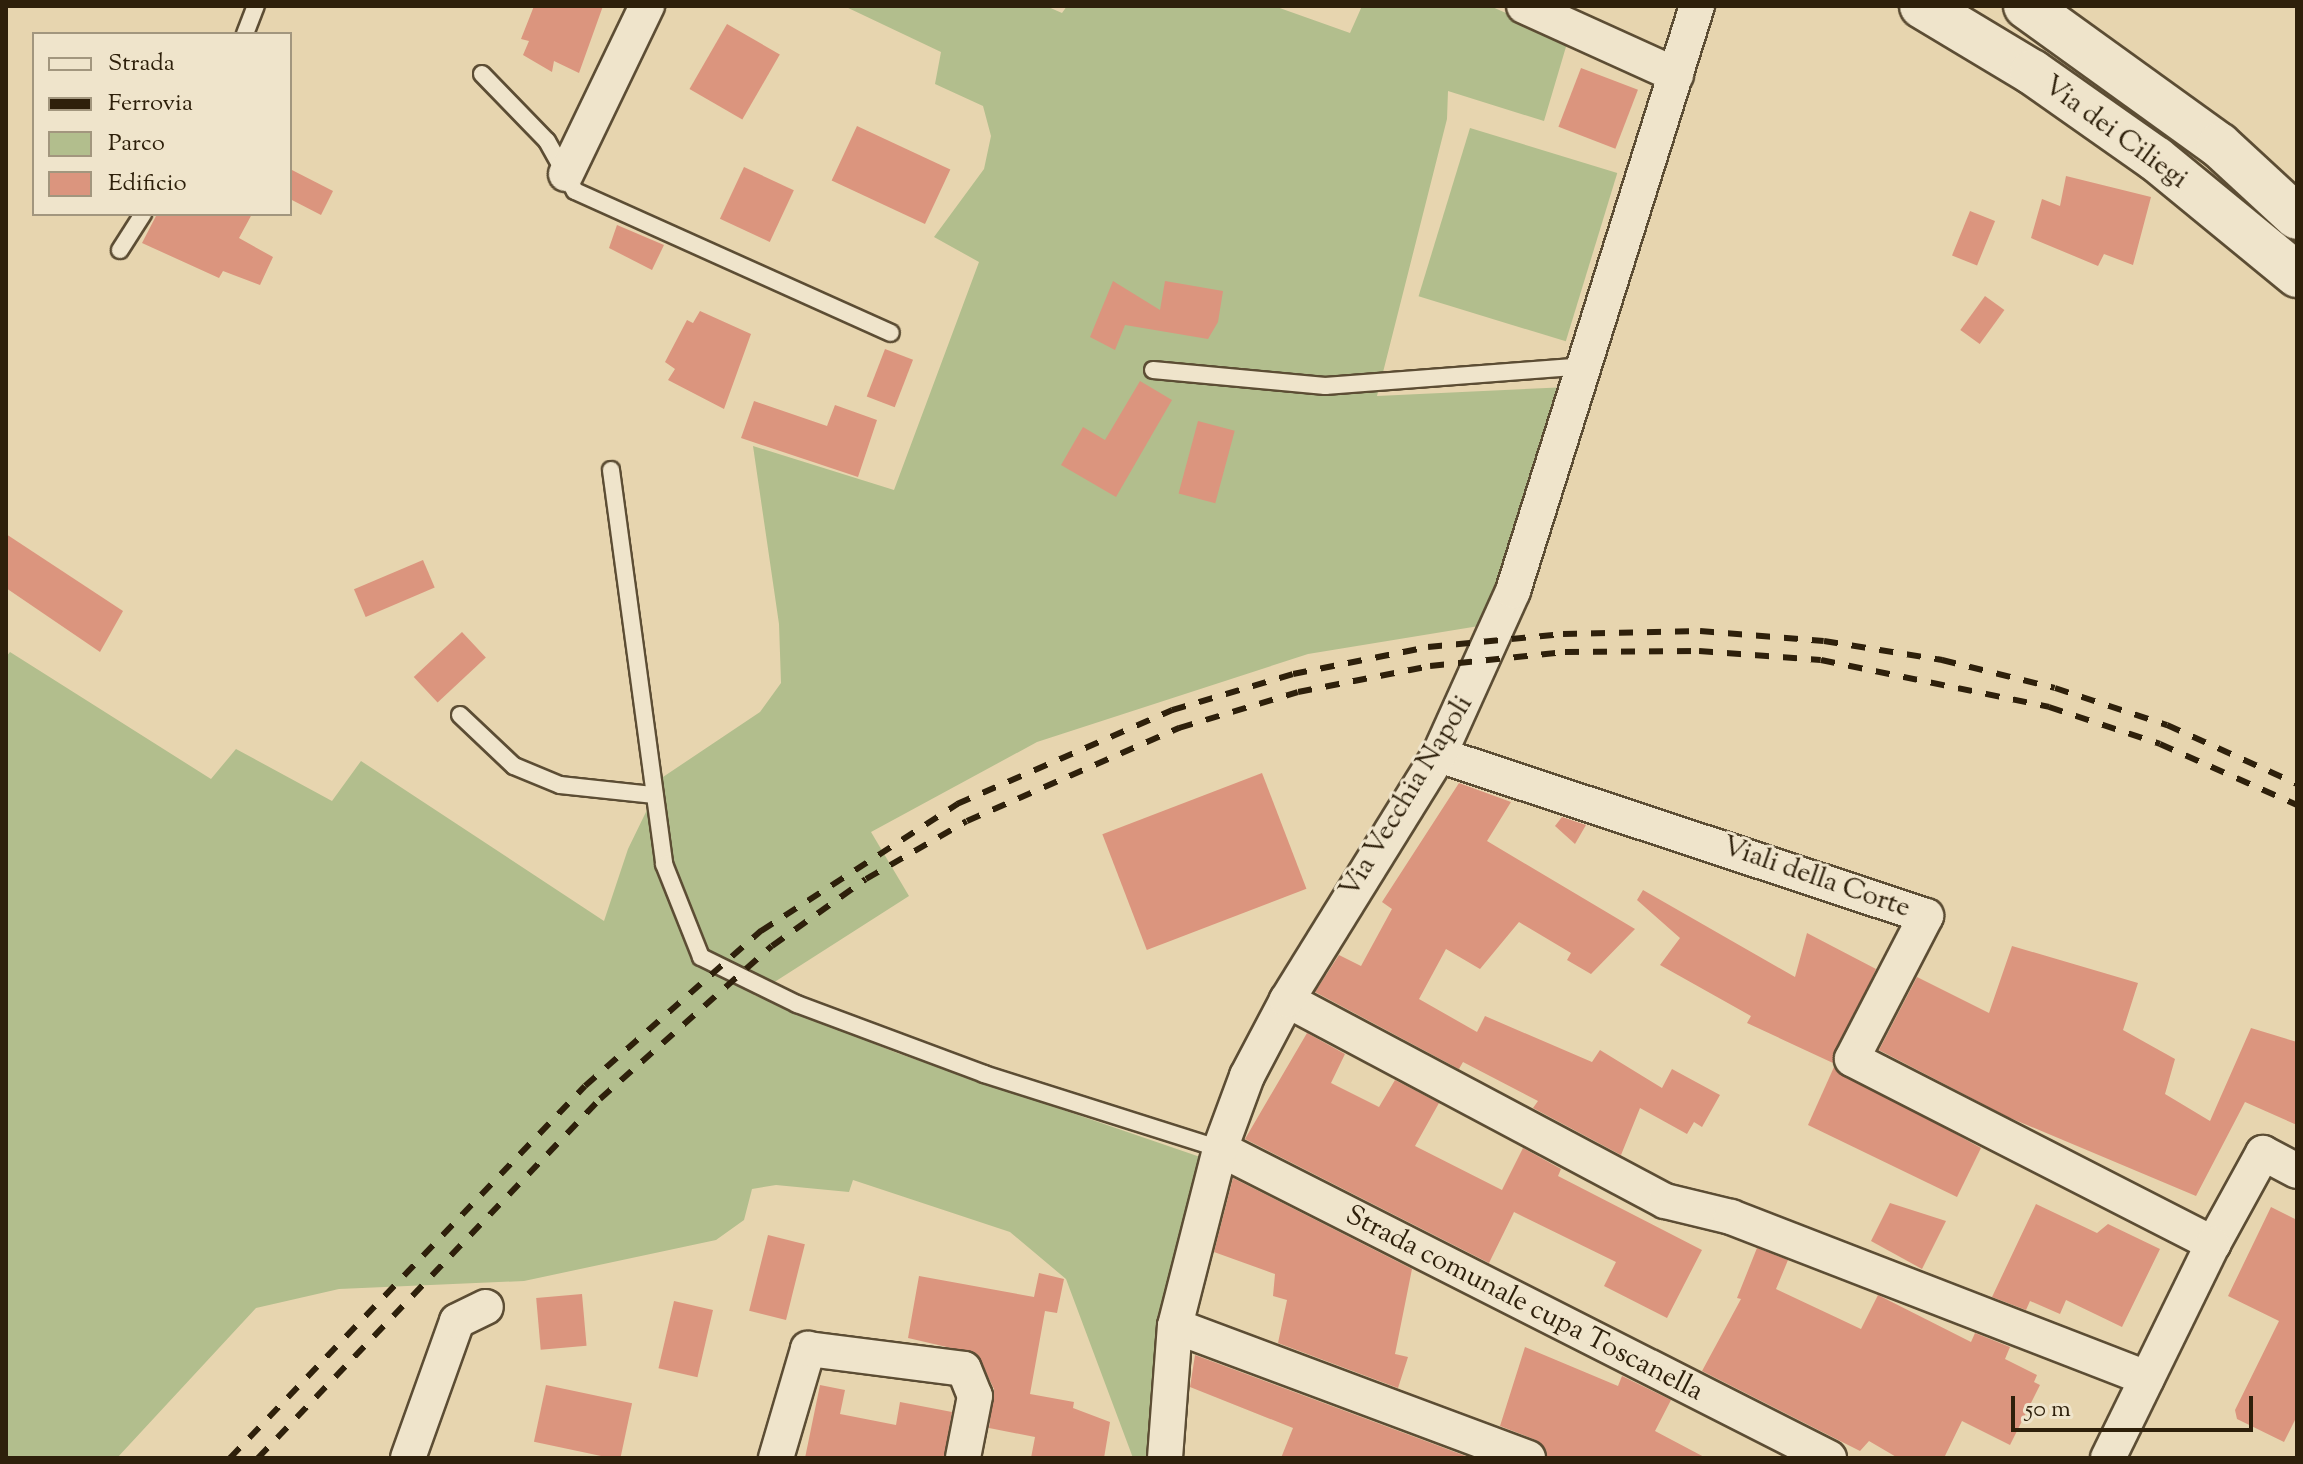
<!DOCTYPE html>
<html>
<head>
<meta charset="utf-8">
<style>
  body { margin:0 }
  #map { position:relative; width:2303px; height:1464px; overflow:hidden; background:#e7d5af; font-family:"Sorts Mill Goudy",serif }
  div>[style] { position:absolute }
  .green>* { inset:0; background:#b2be8d; transform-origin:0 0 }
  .building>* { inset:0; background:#db957e; transform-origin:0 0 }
  .roads { filter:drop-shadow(2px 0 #5c4d34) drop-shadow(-2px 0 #5c4d34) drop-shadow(0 2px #5c4d34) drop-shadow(0 -2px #5c4d34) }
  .lane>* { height:16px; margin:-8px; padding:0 8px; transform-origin:8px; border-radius:8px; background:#efe4cb }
  .street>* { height:34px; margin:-17px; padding:0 17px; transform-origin:17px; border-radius:17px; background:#efe4cb }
  .secondary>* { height:44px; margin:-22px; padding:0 22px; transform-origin:22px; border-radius:22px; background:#efe4cb }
  .rail>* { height:6px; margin-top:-3px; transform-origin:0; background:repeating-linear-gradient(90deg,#2e200b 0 14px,transparent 0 28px) }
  span { translate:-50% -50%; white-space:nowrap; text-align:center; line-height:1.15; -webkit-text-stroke:6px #efe4cb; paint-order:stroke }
  .street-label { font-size:28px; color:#2e200b }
  .frame { position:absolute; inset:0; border:8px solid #2e200b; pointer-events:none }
  .legend { position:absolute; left:32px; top:32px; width:260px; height:184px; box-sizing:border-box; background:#efe4cb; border:2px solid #a2967e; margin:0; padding:10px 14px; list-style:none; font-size:24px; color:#2e200b }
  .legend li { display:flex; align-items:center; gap:16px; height:40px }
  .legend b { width:40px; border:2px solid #a2967e }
  .scale { position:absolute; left:2011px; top:1396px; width:242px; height:36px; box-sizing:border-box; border:4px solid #2e200b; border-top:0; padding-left:10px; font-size:24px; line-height:28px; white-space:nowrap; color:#2e200b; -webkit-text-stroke:6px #efe4cb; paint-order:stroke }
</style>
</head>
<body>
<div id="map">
  <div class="green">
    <div style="clip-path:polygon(844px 6px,1046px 6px,1062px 13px,1067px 6px,1274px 6px,1350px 33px,1362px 6px,1490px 6px,1568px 40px,1544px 121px,1448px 91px,1447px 119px,1377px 396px,1569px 387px,1485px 625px,1308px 654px,1037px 742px,871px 832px,909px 896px,754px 995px,897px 1053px,1206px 1159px,1151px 1458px,1133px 1458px,1066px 1279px,1010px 1232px,853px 1180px,849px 1192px,776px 1185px,752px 1189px,744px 1220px,716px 1240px,524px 1281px,339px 1289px,256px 1308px,117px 1458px,6px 1458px,6px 657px,10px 652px,211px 779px,236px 749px,332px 801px,361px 761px,604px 921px,628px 849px,663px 777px,760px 712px,781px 683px,779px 624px,753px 446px,894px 490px,979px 262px,934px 237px,984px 169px,991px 136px,983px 106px,935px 84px,941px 52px)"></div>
    <div style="left:1470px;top:128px;width:154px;height:176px;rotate:17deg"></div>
  </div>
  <div class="building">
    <div style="clip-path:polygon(534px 6px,603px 6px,579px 73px,554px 61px,552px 72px,523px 55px,529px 41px,521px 39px)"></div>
    <div style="left:727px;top:24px;width:61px;height:75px;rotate:30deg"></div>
    <div style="left:1581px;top:68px;width:61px;height:63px;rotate:21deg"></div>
    <div style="left:857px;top:126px;width:103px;height:60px;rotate:25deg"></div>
    <div style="left:744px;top:167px;width:55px;height:57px;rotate:25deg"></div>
    <div style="clip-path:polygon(290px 169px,333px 191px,321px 215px,290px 199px)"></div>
    <div style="clip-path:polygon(2066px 176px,2151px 197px,2133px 265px,2104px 254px,2098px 266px,2031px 238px,2042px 199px,2060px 206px)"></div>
    <div style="left:1970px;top:211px;width:27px;height:48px;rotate:22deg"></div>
    <div style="clip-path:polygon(157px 214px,252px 214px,239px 238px,273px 257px,260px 285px,223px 271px,219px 278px,142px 243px)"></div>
    <div style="clip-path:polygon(617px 225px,664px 245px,652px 270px,609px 248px)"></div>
    <div style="clip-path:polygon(1113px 281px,1160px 310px,1165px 281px,1223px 291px,1218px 322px,1208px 339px,1125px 325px,1115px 350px,1090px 337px)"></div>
    <div style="left:1985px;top:296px;width:24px;height:42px;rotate:36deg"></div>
    <div style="clip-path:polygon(700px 311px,751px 334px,724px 409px,668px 380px,675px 369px,665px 362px,687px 320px,693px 323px)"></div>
    <div style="left:885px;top:349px;width:30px;height:51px;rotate:21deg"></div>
    <div style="clip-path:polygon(1140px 381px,1172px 400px,1116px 497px,1061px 465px,1083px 427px,1105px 440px)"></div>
    <div style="clip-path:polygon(754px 401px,827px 426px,835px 405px,877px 420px,858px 477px,741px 438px)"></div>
    <div style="left:1198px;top:421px;width:38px;height:75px;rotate:15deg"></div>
    <div style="clip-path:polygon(6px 534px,123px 611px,100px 652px,6px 588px)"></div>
    <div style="left:423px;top:560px;width:30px;height:75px;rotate:67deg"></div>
    <div style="left:462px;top:632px;width:35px;height:66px;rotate:47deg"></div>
    <div style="left:1262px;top:773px;width:124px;height:171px;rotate:69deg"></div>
    <div style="clip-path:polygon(1459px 783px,1511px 802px,1487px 841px,1635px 929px,1591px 974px,1567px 960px,1571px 953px,1519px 922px,1480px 969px,1446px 949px,1419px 999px,1477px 1032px,1485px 1016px,1592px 1062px,1600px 1050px,1662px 1088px,1672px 1069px,1720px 1095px,1702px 1127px,1694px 1122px,1687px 1134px,1640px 1108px,1621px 1155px,1533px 1108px,1538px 1101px,1463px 1062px,1459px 1069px,1315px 992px,1339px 955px,1361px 966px,1392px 909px,1382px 902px)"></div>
    <div style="clip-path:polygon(1562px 817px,1586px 825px,1575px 844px,1555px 826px)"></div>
    <div style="clip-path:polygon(1643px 890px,1795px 977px,1807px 933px,1876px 969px,1833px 1063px,1747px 1023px,1751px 1016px,1660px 965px,1680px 938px,1637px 900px)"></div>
    <div style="clip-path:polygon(2012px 946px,2138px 983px,2123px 1030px,2175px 1059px,2165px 1094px,2210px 1121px,2251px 1028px,2297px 1042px,2297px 1125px,2245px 1102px,2196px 1196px,2008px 1117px,1879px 1050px,1917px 977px,1989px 1013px)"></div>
    <div style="clip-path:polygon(1307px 1033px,1345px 1054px,1331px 1083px,1379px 1107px,1395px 1080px,1439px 1103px,1415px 1146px,1502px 1190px,1523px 1148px,1561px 1169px,1558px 1176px,1702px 1250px,1667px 1318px,1604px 1286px,1616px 1262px,1514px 1212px,1489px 1263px,1245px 1139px)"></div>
    <div style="clip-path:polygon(1834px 1067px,1981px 1148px,1957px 1197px,1808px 1125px)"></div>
    <div style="clip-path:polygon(1233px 1178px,1412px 1269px,1395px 1354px,1408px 1357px,1398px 1388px,1278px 1343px,1287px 1300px,1273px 1296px,1275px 1274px,1214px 1252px)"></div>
    <div style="clip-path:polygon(1890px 1203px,1946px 1221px,1922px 1269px,1871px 1241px)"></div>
    <div style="clip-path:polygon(2036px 1204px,2097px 1233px,2108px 1224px,2160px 1249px,2122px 1327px,2066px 1300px,2060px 1314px,2030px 1301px,2026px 1310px,1992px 1297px)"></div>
    <div style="clip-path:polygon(2271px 1207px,2297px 1220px,2297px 1416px,2284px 1442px,2237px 1419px,2235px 1410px,2279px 1321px,2228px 1296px)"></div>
    <div style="left:768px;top:1235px;width:38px;height:78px;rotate:14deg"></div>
    <div style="clip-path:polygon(1757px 1248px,1788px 1260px,1776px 1289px,1861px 1329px,1878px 1295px,1971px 1342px,1975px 1333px,2010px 1347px,2005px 1359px,2037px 1375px,2034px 1382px,2040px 1385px,2010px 1445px,1962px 1421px,1944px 1458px,1898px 1458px,1869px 1441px,1860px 1451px,1702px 1371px,1741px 1299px,1737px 1298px)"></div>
    <div style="clip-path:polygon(1039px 1273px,1064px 1279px,1057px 1313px,1045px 1311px,1030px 1394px,1074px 1402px,1073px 1408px,1110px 1422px,1104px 1458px,1031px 1458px,1035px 1437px,989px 1428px,994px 1389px,977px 1354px,908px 1338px,919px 1276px,1034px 1297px)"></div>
    <div style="left:582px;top:1294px;width:52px;height:46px;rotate:85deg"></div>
    <div style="left:674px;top:1301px;width:40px;height:69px;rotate:13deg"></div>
    <div style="clip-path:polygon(1525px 1347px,1618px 1386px,1622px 1376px,1671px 1400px,1655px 1431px,1706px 1458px,1548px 1458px,1536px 1440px,1500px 1426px)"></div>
    <div style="clip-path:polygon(1195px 1355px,1471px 1458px,1281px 1458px,1293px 1428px,1190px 1387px)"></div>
    <div style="left:546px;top:1385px;width:88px;height:58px;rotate:12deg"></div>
    <div style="clip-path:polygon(820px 1385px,845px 1390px,840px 1414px,896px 1425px,900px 1402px,952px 1412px,944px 1458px,805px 1458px)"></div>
  </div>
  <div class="roads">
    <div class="lane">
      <div style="left:245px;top:34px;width:30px;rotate:-69deg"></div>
      <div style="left:482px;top:74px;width:93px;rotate:45.9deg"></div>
      <div style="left:547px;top:141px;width:57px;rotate:60.8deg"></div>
      <div style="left:575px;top:191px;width:346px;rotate:24.2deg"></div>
      <div style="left:120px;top:250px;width:43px;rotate:-57.4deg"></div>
      <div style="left:1153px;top:370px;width:173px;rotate:5.3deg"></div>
      <div style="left:1325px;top:386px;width:262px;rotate:-4.4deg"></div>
      <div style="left:611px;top:470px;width:398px;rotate:82.3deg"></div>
      <div style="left:664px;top:864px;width:100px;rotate:68.3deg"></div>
      <div style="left:701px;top:957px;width:107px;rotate:26.1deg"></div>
      <div style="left:797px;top:1004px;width:200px;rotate:20.5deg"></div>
      <div style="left:984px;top:1074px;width:248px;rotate:17.6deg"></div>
      <div style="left:460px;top:715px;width:74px;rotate:43.4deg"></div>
      <div style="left:514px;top:766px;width:50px;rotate:22.4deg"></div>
      <div style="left:560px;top:785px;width:95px;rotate:6.1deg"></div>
    </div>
    <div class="street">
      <div style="left:1524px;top:6px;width:167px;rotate:24.4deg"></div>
      <div style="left:566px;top:174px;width:187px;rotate:-64.3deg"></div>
      <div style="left:1439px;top:755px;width:513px;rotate:18.29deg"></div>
      <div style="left:1926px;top:916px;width:161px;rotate:117.4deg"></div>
      <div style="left:1852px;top:1059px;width:406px;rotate:27.1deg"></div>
      <div style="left:2213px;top:1244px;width:104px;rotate:-61.2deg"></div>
      <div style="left:2263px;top:1153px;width:38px;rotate:28deg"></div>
      <div style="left:1287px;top:1000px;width:428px;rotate:28deg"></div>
      <div style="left:1665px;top:1201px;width:68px;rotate:13.6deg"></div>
      <div style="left:1731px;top:1217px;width:446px;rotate:21.2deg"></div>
      <div style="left:1220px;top:1149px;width:683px;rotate:26.9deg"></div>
      <div style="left:1175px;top:1326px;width:377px;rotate:20.5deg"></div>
      <div style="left:408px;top:1458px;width:145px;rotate:-70.3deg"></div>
      <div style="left:457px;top:1321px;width:32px;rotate:-26deg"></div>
      <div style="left:776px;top:1458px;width:114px;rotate:-73.6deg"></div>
      <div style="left:808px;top:1349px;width:157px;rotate:7.3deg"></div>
      <div style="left:964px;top:1369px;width:29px;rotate:68deg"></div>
      <div style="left:975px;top:1396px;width:63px;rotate:101deg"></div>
      <div style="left:1165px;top:1458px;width:132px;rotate:-85.7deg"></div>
      <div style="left:1175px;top:1326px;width:183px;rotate:-75.7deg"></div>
      <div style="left:1220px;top:1149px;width:78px;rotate:-69.7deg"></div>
      <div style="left:1247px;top:1076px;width:86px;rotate:-62.2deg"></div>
      <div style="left:1287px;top:1000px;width:288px;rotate:-58.2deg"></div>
      <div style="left:1439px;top:755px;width:180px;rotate:-65.7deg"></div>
      <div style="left:1513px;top:591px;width:613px;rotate:-72.54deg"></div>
      <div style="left:2108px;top:1458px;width:238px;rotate:-63.9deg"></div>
    </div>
    <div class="secondary">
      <div style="left:1922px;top:6px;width:128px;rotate:31deg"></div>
      <div style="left:2032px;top:72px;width:151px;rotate:35.1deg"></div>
      <div style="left:2156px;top:159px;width:183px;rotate:39.4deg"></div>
      <div style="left:2026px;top:6px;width:238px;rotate:35.8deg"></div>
      <div style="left:2219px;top:145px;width:106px;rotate:42.7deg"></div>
    </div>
  </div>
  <div class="rail">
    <div style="left:230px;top:1458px;width:514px;rotate:-46.34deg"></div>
    <div style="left:585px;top:1086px;width:235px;rotate:-41.4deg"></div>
    <div style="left:761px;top:931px;width:234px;rotate:-32.9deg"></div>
    <div style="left:957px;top:804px;width:235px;rotate:-23.6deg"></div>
    <div style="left:1172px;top:710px;width:126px;rotate:-16.6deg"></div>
    <div style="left:1293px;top:674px;width:138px;rotate:-11.3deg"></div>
    <div style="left:1428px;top:647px;width:136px;rotate:-5.5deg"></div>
    <div style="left:1563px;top:634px;width:137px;rotate:-1.3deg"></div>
    <div style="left:1700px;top:631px;width:124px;rotate:4.6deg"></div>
    <div style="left:1824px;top:641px;width:120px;rotate:9.1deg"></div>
    <div style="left:1942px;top:660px;width:116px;rotate:13.9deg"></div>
    <div style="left:2055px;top:688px;width:118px;rotate:18.3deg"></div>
    <div style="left:2167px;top:725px;width:143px;rotate:24.4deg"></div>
    <div style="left:258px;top:1458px;width:496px;rotate:-46.4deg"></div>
    <div style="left:600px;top:1099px;width:230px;rotate:-41.7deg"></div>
    <div style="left:772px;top:946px;width:115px;rotate:-35.5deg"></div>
    <div style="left:866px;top:879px;width:116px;rotate:-29.9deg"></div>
    <div style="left:967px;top:821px;width:232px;rotate:-23.7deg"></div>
    <div style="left:1179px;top:728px;width:124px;rotate:-16.8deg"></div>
    <div style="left:1298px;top:692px;width:135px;rotate:-11.1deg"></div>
    <div style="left:1430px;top:666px;width:136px;rotate:-5.9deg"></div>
    <div style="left:1565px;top:652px;width:134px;rotate:-0.4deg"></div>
    <div style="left:1699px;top:651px;width:122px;rotate:4.2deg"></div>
    <div style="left:1821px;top:660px;width:233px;rotate:11.6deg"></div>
    <div style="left:2049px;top:707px;width:117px;rotate:18.4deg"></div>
    <div style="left:2160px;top:744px;width:150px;rotate:24deg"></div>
  </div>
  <div class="street-label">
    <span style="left:2115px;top:133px;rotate:36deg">Via dei Ciliegi</span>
    <span style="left:1407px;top:797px;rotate:-59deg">Via Vecchia Napoli</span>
    <span style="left:1816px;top:878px;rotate:19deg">Viali della Corte</span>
    <span style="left:1524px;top:1304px;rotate:27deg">Strada comunale cupa Toscanella</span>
  </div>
  <div class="frame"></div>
  <ul class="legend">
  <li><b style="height:10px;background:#efe4cb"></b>Strada</li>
  <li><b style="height:10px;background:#2e200b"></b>Ferrovia</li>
  <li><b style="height:22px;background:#b2be8d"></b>Parco</li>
  <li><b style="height:22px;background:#db957e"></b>Edificio</li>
  </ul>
  <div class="scale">50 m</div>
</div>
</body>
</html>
